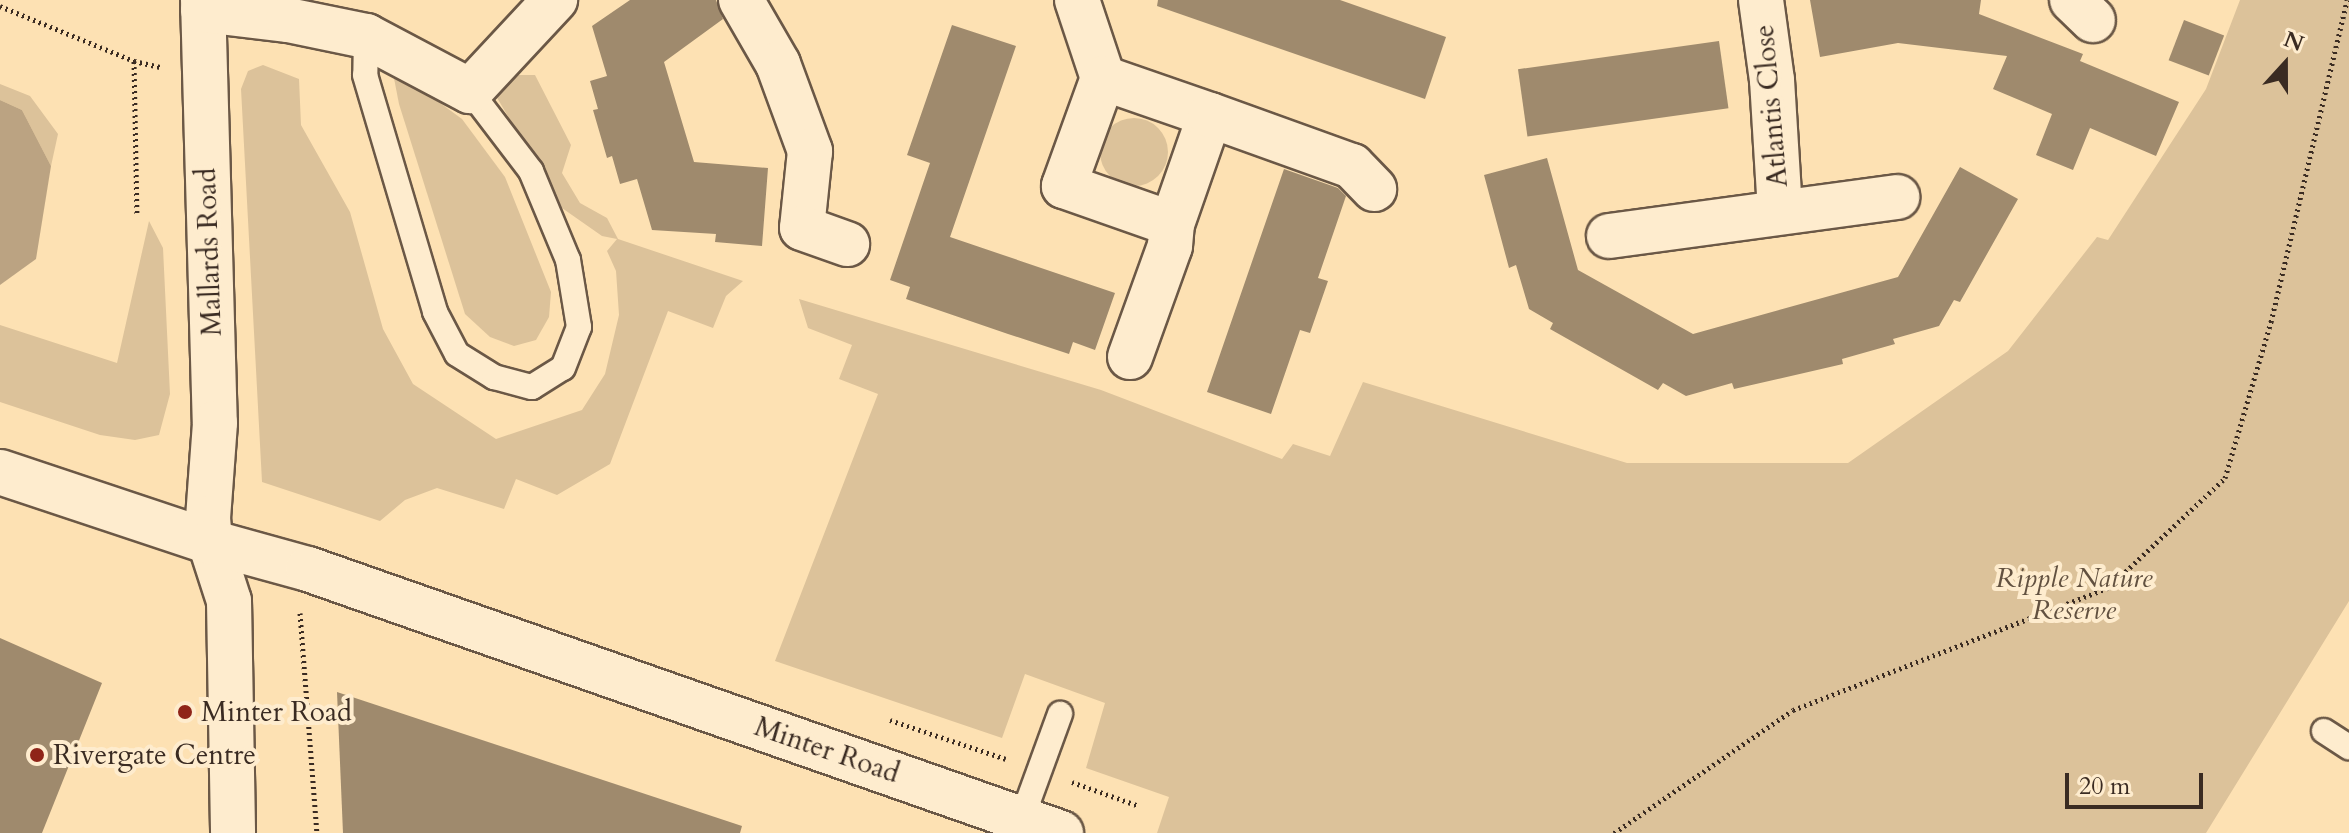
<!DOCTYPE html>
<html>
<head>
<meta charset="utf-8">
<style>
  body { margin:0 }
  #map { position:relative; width:2349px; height:833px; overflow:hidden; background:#fde1b3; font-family:Cardo,serif }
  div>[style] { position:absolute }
  .green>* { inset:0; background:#dcc29a }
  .round { border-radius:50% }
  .water>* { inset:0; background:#bba382 }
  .building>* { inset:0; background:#9f8a6d; transform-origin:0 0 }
  .path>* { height:5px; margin-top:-2.5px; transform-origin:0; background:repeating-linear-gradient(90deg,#3a2b22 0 2px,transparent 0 6px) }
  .roads { filter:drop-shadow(2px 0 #6b5846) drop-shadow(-2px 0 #6b5846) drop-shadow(0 2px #6b5846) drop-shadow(0 -2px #6b5846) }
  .service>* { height:24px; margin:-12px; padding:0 12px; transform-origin:12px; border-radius:12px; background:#feecce }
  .minor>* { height:44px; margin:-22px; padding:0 22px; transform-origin:22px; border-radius:22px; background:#feecce }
  .dots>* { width:22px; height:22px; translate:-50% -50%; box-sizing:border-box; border:4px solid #feecce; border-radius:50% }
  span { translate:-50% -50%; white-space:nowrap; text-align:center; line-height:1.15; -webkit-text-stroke:8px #feecce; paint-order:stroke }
  .street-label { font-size:28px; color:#3a2b22 }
  .park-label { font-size:28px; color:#625140; font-style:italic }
  .poi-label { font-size:28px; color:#3a2b22 }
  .left { translate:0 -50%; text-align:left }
  .north { position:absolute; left:2245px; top:24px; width:80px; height:80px; -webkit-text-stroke:6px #feecce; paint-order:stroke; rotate:21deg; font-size:22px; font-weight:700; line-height:32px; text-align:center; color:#3a2b22 }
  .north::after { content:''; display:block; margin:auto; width:28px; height:36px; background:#3a2b22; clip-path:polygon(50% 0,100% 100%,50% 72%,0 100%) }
  .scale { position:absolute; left:2065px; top:773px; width:138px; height:36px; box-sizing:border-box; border:4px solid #3a2b22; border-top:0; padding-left:10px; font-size:24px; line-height:28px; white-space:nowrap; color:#3a2b22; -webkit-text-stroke:6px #feecce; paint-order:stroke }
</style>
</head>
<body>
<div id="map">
  <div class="green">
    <div style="clip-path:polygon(2240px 0,2349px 0,2349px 601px,2206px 833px,1157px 833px,1169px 797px,1086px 768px,1105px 703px,1025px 674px,1002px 738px,775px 661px,878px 394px,839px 379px,852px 345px,808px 328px,799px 299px,1101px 390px,1282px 459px,1293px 444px,1330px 456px,1363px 382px,1627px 463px,1848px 463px,2008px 351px,2097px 237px,2108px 240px,2206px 89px)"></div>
    <div style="clip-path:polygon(263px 65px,299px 79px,301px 125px,350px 212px,383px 329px,413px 384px,496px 439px,582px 410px,605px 374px,619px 315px,616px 271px,607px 251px,617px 239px,602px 236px,562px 208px,496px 96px,512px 75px,535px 75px,571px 145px,562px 173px,580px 203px,607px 218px,618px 239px,743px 281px,726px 296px,713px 328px,668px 311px,610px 464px,557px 495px,516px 479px,504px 509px,437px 488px,405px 500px,380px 521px,262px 482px,241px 89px,248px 71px)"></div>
    <div style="clip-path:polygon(392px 68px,462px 119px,505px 177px,551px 292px,549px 317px,536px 340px,514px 346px,490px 337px,465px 314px,399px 104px)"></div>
    <div style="clip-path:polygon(0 84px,30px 96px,58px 134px,51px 166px,22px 110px,0 100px)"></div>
    <div class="round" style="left:1100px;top:118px;width:68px;height:68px"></div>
    <div style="clip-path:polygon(149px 221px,163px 248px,170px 394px,159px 435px,135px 440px,100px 435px,0 402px,0 325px,117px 363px)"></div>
  </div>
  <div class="water">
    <div style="clip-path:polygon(0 100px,22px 110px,51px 166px,36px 259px,0 285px)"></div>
  </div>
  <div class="building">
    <div style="clip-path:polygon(630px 0,716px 0,723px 19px,664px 62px,694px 162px,768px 168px,762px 246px,715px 242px,716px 234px,652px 230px,637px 179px,620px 184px,612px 156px,607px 158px,593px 110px,598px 109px,590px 81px,607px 76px,592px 26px)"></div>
    <div style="clip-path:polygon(1158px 0,1340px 0,1446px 37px,1425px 99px,1157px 6px)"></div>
    <div style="clip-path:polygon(1810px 0,1981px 0,1979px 14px,2083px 54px,2080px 61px,2179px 102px,2156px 156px,2090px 128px,2073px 170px,2036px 155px,2052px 114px,1993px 89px,2007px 56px,1898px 43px,1820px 57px)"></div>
    <div style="left:2184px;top:20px;width:43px;height:43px;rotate:21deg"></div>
    <div style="clip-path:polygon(952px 25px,1016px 46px,950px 237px,1115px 293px,1095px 350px,1073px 342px,1069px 354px,1008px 334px,906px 299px,910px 287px,890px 280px,930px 163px,907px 155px)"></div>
    <div style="left:1719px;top:41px;width:68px;height:203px;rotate:82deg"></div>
    <div style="clip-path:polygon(1547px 158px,1578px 270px,1693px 334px,1898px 277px,1960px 167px,2018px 199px,1960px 302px,1954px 300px,1939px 326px,1893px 339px,1895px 344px,1842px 359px,1843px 364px,1734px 389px,1732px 383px,1686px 396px,1663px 383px,1658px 390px,1550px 329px,1553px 323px,1529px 309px,1516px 265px,1509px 268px,1484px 175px)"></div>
    <div style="clip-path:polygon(1284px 169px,1338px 188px,1346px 196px,1318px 278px,1328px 281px,1310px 333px,1300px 330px,1271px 414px,1207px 392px)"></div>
    <div style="clip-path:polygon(0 638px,102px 683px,42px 833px,0 833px)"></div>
    <div style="clip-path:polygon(337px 692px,742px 826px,740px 833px,343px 833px)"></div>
  </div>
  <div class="path">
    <div style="left:0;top:6px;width:145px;rotate:22.3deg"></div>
    <div style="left:134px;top:61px;width:28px;rotate:13deg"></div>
    <div style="left:134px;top:61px;width:153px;rotate:88.9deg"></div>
    <div style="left:300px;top:613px;width:221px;rotate:85.6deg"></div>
    <div style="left:890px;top:720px;width:122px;rotate:18.6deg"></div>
    <div style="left:1072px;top:782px;width:71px;rotate:19.7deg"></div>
    <div style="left:1614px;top:833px;width:217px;rotate:-34.5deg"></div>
    <div style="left:1793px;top:710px;width:338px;rotate:-21.2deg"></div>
    <div style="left:2108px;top:588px;width:161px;rotate:-43.2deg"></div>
    <div style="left:2225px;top:478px;width:163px;rotate:-73.6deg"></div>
    <div style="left:2271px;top:322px;width:331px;rotate:-76.7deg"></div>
  </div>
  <div class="roads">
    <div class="service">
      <div style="left:366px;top:36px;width:39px;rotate:91deg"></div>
      <div style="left:365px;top:75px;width:247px;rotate:73.5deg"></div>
      <div style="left:435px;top:312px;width:47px;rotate:62.4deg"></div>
      <div style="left:457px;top:354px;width:44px;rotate:31.9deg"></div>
      <div style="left:494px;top:377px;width:39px;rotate:15deg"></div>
      <div style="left:532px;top:387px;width:36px;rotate:-32deg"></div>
      <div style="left:563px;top:368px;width:44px;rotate:-68.7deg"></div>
      <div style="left:579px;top:327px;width:68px;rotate:-99.3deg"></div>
      <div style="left:568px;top:260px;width:96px;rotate:-112.6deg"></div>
      <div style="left:531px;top:171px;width:101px;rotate:-127.3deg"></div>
      <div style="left:2324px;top:731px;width:30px;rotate:33deg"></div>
      <div style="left:1022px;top:818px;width:111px;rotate:-69.9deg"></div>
    </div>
    <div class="minor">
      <div style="left:203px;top:0;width:423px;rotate:88.4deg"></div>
      <div style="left:215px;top:423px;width:95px;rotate:94.2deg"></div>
      <div style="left:208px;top:518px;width:24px;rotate:85deg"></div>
      <div style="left:210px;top:542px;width:62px;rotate:72.1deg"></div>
      <div style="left:229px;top:601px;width:232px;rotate:89deg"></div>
      <div style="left:741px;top:0;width:74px;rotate:60deg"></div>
      <div style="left:778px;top:64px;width:93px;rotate:69.8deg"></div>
      <div style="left:810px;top:151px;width:77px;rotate:95.9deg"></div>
      <div style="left:802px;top:228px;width:48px;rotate:19.6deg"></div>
      <div style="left:1077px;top:0;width:82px;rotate:71.6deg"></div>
      <div style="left:1103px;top:78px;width:115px;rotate:109.9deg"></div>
      <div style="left:1064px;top:186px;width:114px;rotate:19.4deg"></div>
      <div style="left:1172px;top:224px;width:115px;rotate:-70.8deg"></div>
      <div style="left:1210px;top:115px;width:113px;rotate:-160.9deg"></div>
      <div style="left:1761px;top:0;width:81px;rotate:82.2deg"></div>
      <div style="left:1772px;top:80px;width:132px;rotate:86.5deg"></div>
      <div style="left:2072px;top:0;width:29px;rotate:44deg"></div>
      <div style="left:203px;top:10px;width:86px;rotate:6.7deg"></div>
      <div style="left:288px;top:20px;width:80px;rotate:11.6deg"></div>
      <div style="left:366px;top:36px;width:118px;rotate:27.9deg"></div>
      <div style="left:470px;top:91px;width:125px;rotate:-47deg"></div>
      <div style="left:1210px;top:115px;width:151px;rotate:19.8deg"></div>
      <div style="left:1352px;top:166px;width:32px;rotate:46deg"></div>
      <div style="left:1609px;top:236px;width:291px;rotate:-7.7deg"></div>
      <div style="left:1130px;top:357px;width:118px;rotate:-70.2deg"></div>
      <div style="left:1170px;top:246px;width:22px;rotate:-85deg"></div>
      <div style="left:0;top:472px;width:221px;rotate:18.4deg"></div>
      <div style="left:210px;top:542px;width:102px;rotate:15.4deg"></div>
      <div style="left:308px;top:569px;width:798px;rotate:19.32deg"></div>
    </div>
  </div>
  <div class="dots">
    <div style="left:185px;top:712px;background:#8f2418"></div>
    <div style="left:37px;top:755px;background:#8f2418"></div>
  </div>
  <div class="street-label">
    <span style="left:1771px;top:106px;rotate:-95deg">Atlantis Close</span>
    <span style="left:209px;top:252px;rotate:-92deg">Mallards Road</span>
    <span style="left:827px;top:750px;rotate:19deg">Minter Road</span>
  </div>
  <div class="park-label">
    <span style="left:2074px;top:594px">Ripple Nature<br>Reserve</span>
  </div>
  <div class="poi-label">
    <span class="left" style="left:201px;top:712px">Minter Road</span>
    <span class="left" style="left:53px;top:755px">Rivergate Centre</span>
  </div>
  <div class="north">N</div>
  <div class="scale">20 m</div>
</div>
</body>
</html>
